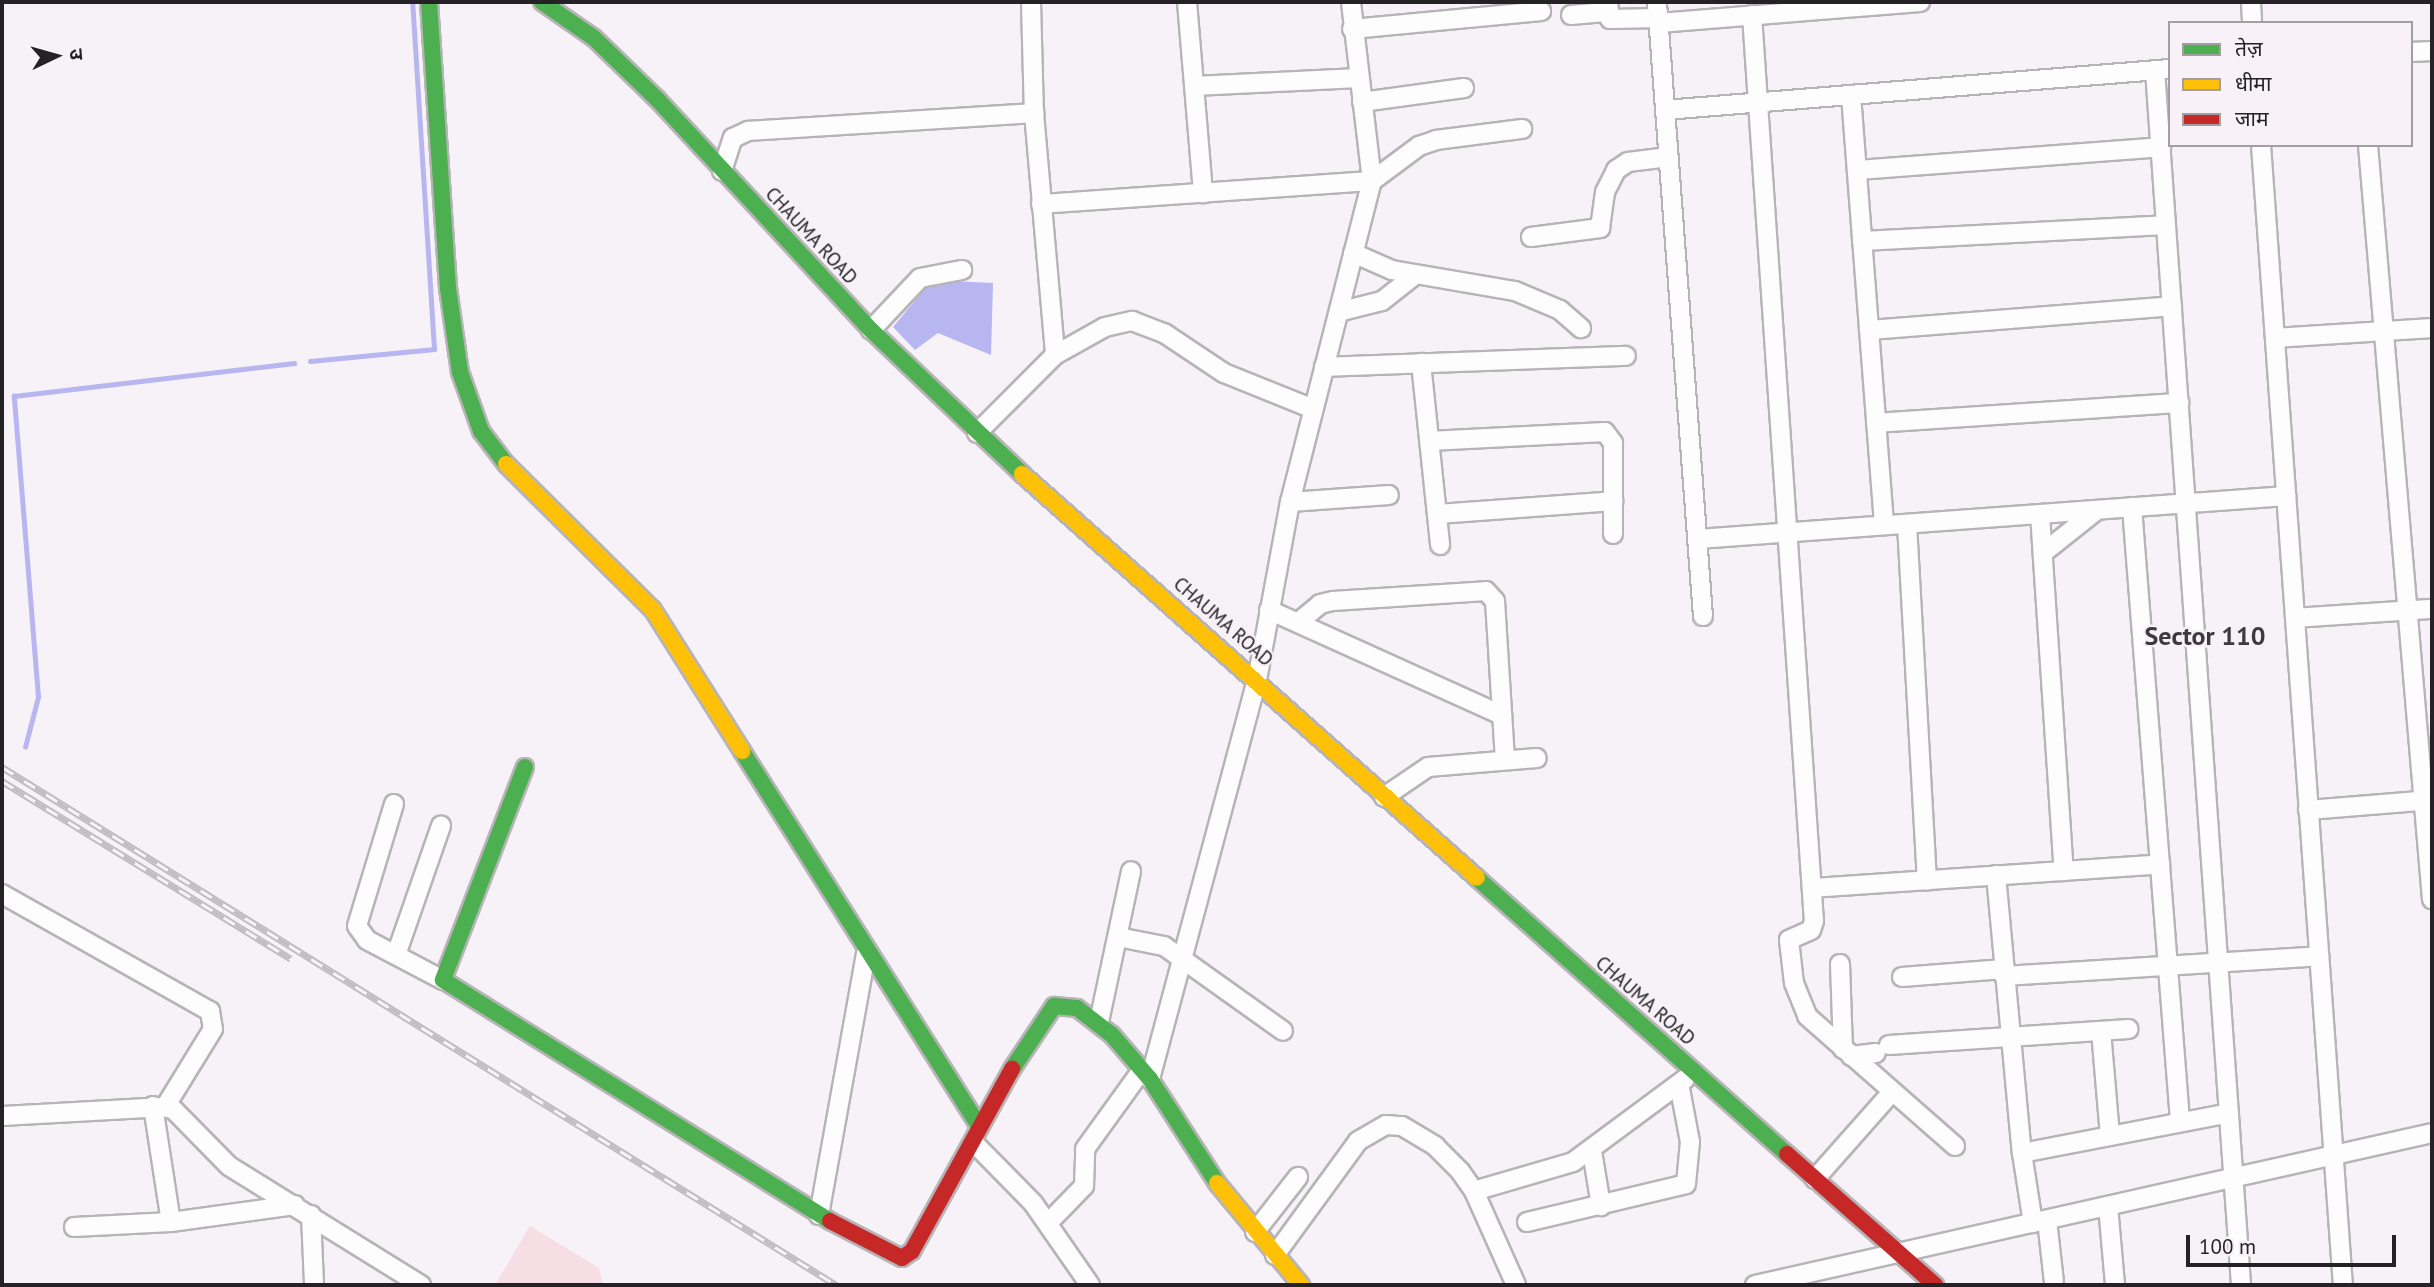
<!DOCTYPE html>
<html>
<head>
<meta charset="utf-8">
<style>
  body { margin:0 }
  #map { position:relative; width:2434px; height:1287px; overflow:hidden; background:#f7f2f7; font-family:"PT Sans","Noto Sans Devanagari",sans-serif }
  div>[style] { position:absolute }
  .green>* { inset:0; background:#f7dde4 }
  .water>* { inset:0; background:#b7b6f1 }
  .stream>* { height:4.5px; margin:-2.25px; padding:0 2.25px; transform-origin:2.25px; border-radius:2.25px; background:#b7b6f1 }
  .roads { filter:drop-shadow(2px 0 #b7b4b7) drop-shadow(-2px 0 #b7b4b7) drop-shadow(0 2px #b7b4b7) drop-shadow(0 -2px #b7b4b7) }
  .street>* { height:18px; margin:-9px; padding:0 9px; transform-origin:9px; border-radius:9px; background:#fefdfe }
  .fast>* { height:16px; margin:-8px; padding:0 8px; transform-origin:8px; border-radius:8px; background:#4caf50 }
  .slow>* { height:16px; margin:-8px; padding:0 8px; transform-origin:8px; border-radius:8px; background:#ffc107 }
  .jam>* { height:16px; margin:-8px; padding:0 8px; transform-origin:8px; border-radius:8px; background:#c62828 }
  .rail>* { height:7px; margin-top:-3.5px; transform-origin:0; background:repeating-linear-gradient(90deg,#f8f1f8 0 13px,#bfbdbf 0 26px); box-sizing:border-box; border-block:2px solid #bfbdbf }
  span { translate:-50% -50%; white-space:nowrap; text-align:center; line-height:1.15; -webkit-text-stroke:5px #f8f1f8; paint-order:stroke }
  .street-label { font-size:19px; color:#242224 }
  .district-label { font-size:26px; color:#3e393e; font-weight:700 }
  .frame { position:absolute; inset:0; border:4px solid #242224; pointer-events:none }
  .legend { position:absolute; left:2168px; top:21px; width:245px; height:126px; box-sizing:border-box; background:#f8f1f8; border:2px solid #a39ea3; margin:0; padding:9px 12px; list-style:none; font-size:21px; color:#242224 }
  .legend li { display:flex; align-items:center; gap:14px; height:35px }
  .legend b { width:35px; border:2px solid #a39ea3 }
  .north { position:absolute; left:21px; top:21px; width:70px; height:70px; -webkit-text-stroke:5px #f8f1f8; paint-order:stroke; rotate:85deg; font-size:19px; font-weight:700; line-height:28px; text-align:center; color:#242224 }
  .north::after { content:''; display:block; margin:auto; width:24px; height:32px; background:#242224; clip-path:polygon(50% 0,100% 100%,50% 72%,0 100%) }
  .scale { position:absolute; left:2186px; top:1235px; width:210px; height:32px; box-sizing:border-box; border:4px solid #242224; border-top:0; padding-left:9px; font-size:21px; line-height:24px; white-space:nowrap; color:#242224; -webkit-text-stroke:5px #f8f1f8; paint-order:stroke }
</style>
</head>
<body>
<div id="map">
  <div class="green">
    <div style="clip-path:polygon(530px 1226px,599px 1268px,603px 1285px,495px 1285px)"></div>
  </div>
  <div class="water">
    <div style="clip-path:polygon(932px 280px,993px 283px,991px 355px,938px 333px,915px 350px,893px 327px)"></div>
  </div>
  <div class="stream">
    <div style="left:310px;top:361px;width:125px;rotate:-5.5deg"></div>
    <div style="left:434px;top:349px;width:348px;rotate:-93.6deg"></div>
    <div style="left:25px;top:747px;width:52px;rotate:-75.4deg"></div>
    <div style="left:38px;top:697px;width:302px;rotate:-94.6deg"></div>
    <div style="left:14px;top:396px;width:282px;rotate:-6.7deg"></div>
  </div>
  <div class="roads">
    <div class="street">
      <div style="left:1031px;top:2px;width:111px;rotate:88.5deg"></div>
      <div style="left:1034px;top:113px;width:243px;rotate:85deg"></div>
      <div style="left:1187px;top:2px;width:192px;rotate:85.2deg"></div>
      <div style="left:1608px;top:2px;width:17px;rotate:83deg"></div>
      <div style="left:1610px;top:19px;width:48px;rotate:-1.2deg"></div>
      <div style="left:1657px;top:2px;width:616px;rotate:85.72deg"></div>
      <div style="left:2251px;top:2px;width:21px;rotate:87deg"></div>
      <div style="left:1571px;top:15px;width:37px;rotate:-5deg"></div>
      <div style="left:1752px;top:15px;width:908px;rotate:86.09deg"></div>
      <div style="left:1814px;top:921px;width:9px;rotate:108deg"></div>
      <div style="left:1811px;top:930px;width:24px;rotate:156deg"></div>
      <div style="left:1789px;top:940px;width:43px;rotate:83.4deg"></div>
      <div style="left:1794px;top:983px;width:35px;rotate:68deg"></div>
      <div style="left:1807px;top:1016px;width:197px;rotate:41.3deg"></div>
      <div style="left:1659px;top:23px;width:262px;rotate:-4.6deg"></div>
      <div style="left:1352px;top:29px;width:190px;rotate:-5.4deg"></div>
      <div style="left:2411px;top:52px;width:21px;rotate:-3deg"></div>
      <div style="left:2155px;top:70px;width:1218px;rotate:85.95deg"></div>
      <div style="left:1194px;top:86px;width:165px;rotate:-2.8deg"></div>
      <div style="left:1851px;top:95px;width:431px;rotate:85.6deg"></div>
      <div style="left:1362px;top:102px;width:103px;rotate:-7.8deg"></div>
      <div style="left:1665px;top:110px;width:507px;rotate:-4.64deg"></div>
      <div style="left:2261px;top:145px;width:1143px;rotate:85.89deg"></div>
      <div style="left:2368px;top:145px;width:757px;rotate:85.15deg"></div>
      <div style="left:1857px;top:170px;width:305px;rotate:-4.3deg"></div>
      <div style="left:722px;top:171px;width:35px;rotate:-72deg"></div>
      <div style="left:733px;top:138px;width:17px;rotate:-25deg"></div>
      <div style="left:748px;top:131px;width:287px;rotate:-3.6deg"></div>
      <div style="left:1041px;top:204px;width:332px;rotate:-4deg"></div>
      <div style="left:1372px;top:181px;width:59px;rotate:-36.7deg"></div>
      <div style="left:1419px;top:146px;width:18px;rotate:-19deg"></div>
      <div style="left:1436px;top:140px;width:87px;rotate:-7.3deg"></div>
      <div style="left:1531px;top:237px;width:70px;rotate:-7.4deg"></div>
      <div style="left:1600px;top:228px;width:36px;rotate:-82deg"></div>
      <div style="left:1605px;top:192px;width:25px;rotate:-63deg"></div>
      <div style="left:1616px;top:170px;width:14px;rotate:-34deg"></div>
      <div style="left:1628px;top:162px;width:41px;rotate:-7deg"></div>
      <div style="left:1862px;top:241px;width:304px;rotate:-3deg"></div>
      <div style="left:1353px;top:253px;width:43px;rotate:23.6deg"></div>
      <div style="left:1392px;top:270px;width:125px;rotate:9.7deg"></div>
      <div style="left:1515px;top:291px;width:49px;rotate:22.9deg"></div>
      <div style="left:1560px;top:310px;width:28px;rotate:41deg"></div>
      <div style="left:1342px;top:311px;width:41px;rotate:-14deg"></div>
      <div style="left:1382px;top:301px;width:42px;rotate:-38.2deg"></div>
      <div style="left:871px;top:330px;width:71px;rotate:-46.7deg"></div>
      <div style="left:920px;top:278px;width:43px;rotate:-10.8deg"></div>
      <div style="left:1869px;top:330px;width:304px;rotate:-4.5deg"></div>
      <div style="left:2275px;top:338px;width:157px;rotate:-3.6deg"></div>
      <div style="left:1421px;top:363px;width:183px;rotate:84deg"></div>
      <div style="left:1324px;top:367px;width:302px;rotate:-2.1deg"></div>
      <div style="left:1876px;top:423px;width:304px;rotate:-3.8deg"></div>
      <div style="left:977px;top:433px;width:110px;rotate:-45deg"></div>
      <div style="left:1055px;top:355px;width:57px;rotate:-29.2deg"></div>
      <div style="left:1105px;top:327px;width:28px;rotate:-13deg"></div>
      <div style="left:1132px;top:321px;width:34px;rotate:21deg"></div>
      <div style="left:1164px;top:333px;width:72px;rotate:33.7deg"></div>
      <div style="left:1224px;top:373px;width:96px;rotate:22deg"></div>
      <div style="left:1429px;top:441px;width:176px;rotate:-2.9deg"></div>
      <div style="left:1605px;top:432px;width:14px;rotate:54deg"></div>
      <div style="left:1613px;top:443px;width:91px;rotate:90deg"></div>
      <div style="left:1290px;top:502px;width:99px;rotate:-4deg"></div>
      <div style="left:2132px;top:507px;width:616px;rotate:85.53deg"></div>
      <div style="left:1438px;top:514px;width:176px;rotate:-4.2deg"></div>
      <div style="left:2040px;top:514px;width:358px;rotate:86.2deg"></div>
      <div style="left:1907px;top:524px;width:357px;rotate:86.8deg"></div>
      <div style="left:1698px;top:539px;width:590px;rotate:-4.18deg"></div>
      <div style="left:2043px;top:553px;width:69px;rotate:-38.5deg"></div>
      <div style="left:1269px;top:610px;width:256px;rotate:24.3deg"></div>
      <div style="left:2295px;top:618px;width:137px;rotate:-3.8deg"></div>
      <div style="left:1300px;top:621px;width:26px;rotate:-40deg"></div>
      <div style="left:1320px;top:604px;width:13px;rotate:-13deg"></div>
      <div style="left:1333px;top:601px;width:153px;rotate:-3.7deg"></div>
      <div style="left:1486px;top:591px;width:13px;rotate:48deg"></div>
      <div style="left:1495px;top:601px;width:159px;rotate:86.4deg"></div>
      <div style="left:1384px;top:797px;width:53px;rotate:-34.3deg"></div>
      <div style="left:1428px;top:767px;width:109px;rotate:-4.7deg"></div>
      <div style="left:394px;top:804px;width:127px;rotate:106.9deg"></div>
      <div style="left:357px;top:926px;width:17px;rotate:54deg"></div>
      <div style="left:367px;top:940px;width:86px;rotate:27.8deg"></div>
      <div style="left:2308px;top:810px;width:124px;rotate:-4.6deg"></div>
      <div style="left:1996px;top:875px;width:279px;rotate:84.7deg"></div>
      <div style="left:2022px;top:1153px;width:71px;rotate:81.1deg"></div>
      <div style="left:1812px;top:888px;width:349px;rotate:-3.9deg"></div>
      <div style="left:2px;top:894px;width:239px;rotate:29.4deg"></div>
      <div style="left:210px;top:1011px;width:18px;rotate:81deg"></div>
      <div style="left:213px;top:1029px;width:92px;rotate:121.6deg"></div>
      <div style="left:165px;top:1107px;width:9px;rotate:18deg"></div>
      <div style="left:174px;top:1110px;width:78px;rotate:45.5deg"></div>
      <div style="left:229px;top:1166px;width:226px;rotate:31.8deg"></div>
      <div style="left:1118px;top:937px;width:47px;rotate:11.1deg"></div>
      <div style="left:1164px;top:946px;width:146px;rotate:35.5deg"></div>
      <div style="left:396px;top:955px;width:137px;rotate:-70.8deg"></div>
      <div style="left:1840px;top:964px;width:85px;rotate:88deg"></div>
      <div style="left:2004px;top:976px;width:316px;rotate:-3.6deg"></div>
      <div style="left:1902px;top:977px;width:102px;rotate:-4.5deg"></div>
      <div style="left:1099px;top:1022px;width:154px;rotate:-78deg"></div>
      <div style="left:2101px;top:1031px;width:105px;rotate:85.1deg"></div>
      <div style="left:1889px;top:1045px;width:240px;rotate:-3.8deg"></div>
      <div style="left:1851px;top:1056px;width:25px;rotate:-7deg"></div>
      <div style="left:1150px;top:1079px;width:413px;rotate:-75deg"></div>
      <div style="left:1257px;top:680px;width:181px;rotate:-79.5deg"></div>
      <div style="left:1290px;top:502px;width:331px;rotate:-75.7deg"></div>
      <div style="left:1372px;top:181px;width:180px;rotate:-96.7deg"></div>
      <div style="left:153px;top:1106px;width:117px;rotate:81.2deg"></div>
      <div style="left:2px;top:1116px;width:163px;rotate:-3.2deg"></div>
      <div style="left:974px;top:1143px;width:84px;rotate:45.5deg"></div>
      <div style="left:1033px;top:1203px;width:100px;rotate:55.2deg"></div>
      <div style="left:1592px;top:1151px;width:56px;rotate:80.7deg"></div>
      <div style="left:2022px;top:1153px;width:211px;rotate:-10.9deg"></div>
      <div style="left:1815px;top:1179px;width:116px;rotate:-48.5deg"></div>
      <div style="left:1474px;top:1191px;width:103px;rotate:-16.3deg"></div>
      <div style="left:1573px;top:1162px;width:139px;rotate:-36.5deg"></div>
      <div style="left:2108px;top:1206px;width:79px;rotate:84.9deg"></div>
      <div style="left:311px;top:1215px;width:70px;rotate:87.5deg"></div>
      <div style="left:819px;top:1215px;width:266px;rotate:-79.8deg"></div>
      <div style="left:2047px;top:1220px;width:62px;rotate:83.6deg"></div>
      <div style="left:1527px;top:1222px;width:163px;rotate:-13.4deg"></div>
      <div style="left:1686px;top:1184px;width:42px;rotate:-84.6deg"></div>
      <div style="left:1690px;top:1142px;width:59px;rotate:-100.7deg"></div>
      <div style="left:1048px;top:1223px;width:52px;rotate:-45.8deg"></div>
      <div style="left:1084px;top:1186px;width:37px;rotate:-88deg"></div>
      <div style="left:1085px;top:1149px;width:97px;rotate:-54.2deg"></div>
      <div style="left:74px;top:1227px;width:97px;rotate:-3deg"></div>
      <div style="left:171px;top:1222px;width:125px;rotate:-7.8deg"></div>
      <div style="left:1255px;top:1232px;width:70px;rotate:-52deg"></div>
      <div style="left:1275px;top:1255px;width:141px;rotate:-53.9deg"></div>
      <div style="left:1358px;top:1141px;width:32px;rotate:-30deg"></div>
      <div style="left:1386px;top:1125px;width:16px;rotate:4deg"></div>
      <div style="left:1402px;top:1126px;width:39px;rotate:31deg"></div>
      <div style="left:1435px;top:1146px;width:35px;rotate:45deg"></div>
      <div style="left:1460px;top:1171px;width:24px;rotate:55deg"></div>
      <div style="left:1474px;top:1191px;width:103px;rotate:65.9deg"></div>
      <div style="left:1755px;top:1285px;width:694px;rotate:-12.65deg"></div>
    </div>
    <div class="fast">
      <div style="left:429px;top:2px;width:287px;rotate:86.2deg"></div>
      <div style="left:448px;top:288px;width:85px;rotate:81.9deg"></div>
      <div style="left:460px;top:372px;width:63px;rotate:70.4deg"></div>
      <div style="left:481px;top:431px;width:41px;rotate:52.9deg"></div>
      <div style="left:542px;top:2px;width:63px;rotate:34.7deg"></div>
      <div style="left:594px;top:38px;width:88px;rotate:44.1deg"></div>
      <div style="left:657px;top:99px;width:315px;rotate:47.2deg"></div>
      <div style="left:871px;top:330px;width:209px;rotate:43.6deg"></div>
      <div style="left:742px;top:751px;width:445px;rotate:57.7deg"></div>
      <div style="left:525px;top:767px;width:228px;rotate:111.1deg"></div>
      <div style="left:443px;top:980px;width:456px;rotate:31.9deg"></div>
      <div style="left:1477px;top:878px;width:415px;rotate:41.7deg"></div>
      <div style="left:1012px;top:1069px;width:76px;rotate:-56.3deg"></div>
      <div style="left:1054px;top:1006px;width:23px;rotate:5deg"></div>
      <div style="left:1077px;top:1008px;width:44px;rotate:37.6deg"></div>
      <div style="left:1112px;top:1035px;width:58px;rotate:49.2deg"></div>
      <div style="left:1150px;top:1079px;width:124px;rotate:57.2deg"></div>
    </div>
    <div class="slow">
      <div style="left:506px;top:464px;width:207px;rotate:44.8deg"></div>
      <div style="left:653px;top:610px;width:167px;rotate:57.7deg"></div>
      <div style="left:1022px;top:474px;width:608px;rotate:41.6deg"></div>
      <div style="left:1217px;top:1183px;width:132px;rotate:50.5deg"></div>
    </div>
    <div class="jam">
      <div style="left:1787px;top:1154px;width:198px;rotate:41.5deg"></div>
      <div style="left:830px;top:1221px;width:81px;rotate:27.2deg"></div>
      <div style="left:902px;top:1258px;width:12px;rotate:-35deg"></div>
      <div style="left:912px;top:1251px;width:208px;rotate:-61.2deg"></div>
    </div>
  </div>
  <div class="rail">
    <div style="left:2px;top:767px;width:982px;rotate:31.84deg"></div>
    <div style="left:2px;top:781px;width:339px;rotate:31.6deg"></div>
  </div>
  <div class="street-label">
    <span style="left:811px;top:236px;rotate:47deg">CHAUMA ROAD</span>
    <span style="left:1223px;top:622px;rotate:41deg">CHAUMA ROAD</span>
    <span style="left:1645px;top:1001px;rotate:41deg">CHAUMA ROAD</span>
  </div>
  <div class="district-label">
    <span style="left:2205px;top:636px">Sector 110</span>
  </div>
  <div class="frame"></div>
  <ul class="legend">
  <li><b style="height:9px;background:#4caf50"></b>तेज़</li>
  <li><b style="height:9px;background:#ffc107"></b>धीमा</li>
  <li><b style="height:9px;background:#c62828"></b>जाम</li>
  </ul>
  <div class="north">उ</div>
  <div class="scale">100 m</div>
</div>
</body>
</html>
